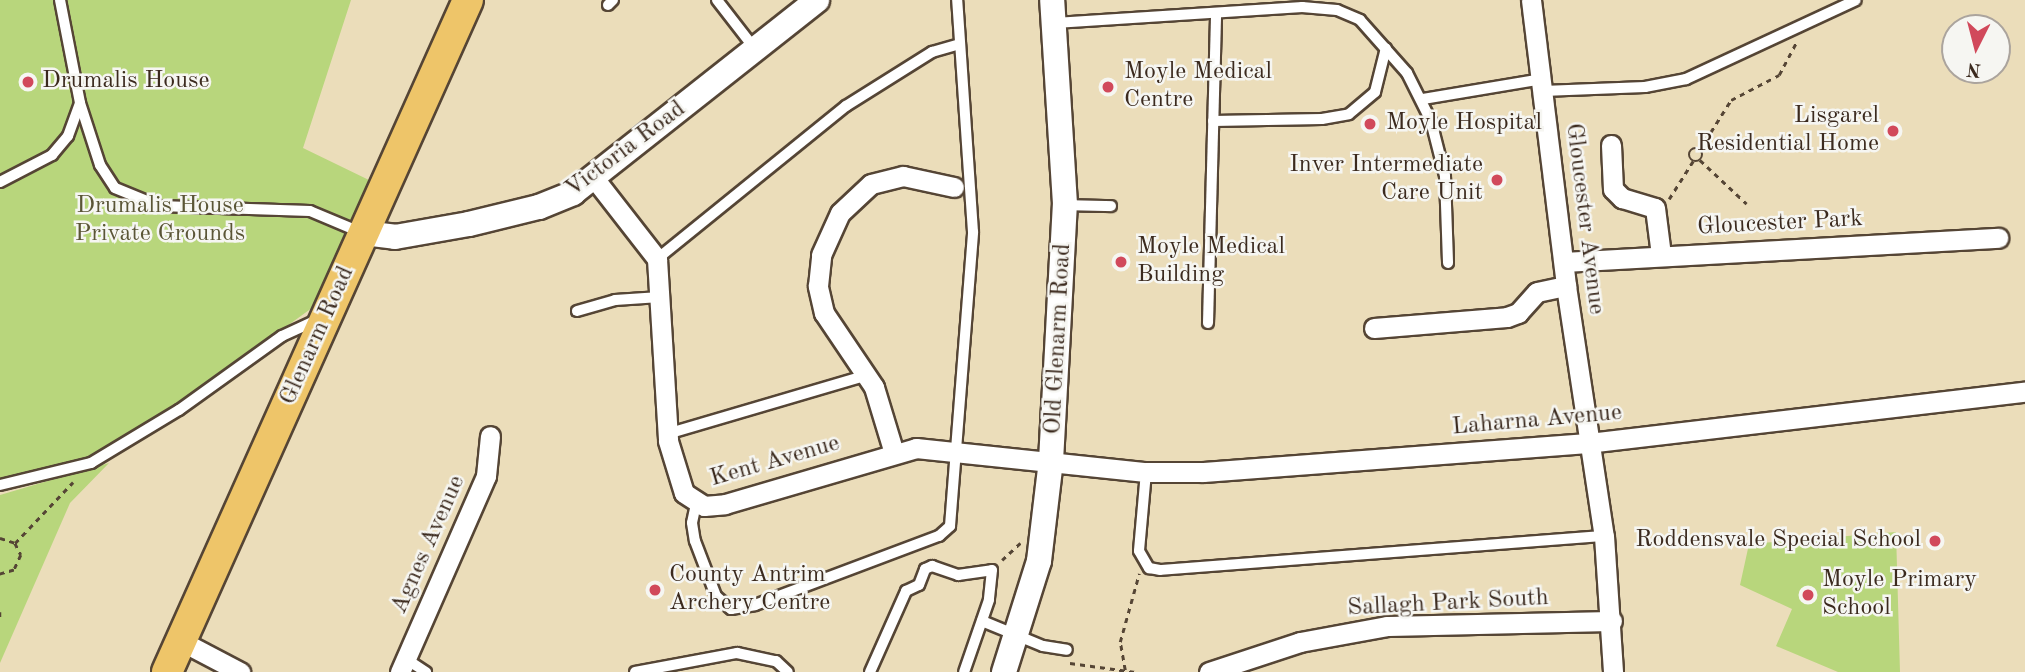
<!DOCTYPE html>
<html>
<head>
<meta charset="utf-8">
<style>
  body { margin:0 }
  #map { position:relative; width:2025px; height:672px; overflow:hidden; background:#ebddba; font-family:"Old Standard TT",serif }
  div>[style] { position:absolute }
  .green>* { inset:0; background:#b8d67c }
  .path>* { height:2.5px; margin-top:-1.25px; transform-origin:0; background:repeating-linear-gradient(90deg,#554535 0 5px,transparent 0 10px) }
  .path>.ring { margin:-1.25px; padding:0; box-sizing:content-box; background:none; border:2.5px solid #554535; border-radius:50% }
  .roads { filter:drop-shadow(2px 0 #554535) drop-shadow(-2px 0 #554535) drop-shadow(0 2px #554535) drop-shadow(0 -2px #554535) }
  .service>* { height:10px; margin:-5px; padding:0 5px; transform-origin:5px; border-radius:5px; background:#fff }
  .minor>* { height:19px; margin:-9.5px; padding:0 9.5px; transform-origin:9.5px; border-radius:9.5px; background:#fff }
  .tertiary>* { height:24px; margin:-12px; padding:0 12px; transform-origin:12px; border-radius:12px; background:#fff }
  .primary>* { height:30px; margin:-15px; padding:0 15px; transform-origin:15px; border-radius:15px; background:#eec569 }
  .dots>* { width:19px; height:19px; translate:-50% -50%; box-sizing:border-box; border:4px solid #f6f6f2; border-radius:50% }
  span { translate:-50% -50%; white-space:nowrap; text-align:center; line-height:1.15; -webkit-text-stroke:5px #f6f6f2; paint-order:stroke }
  .poi-label { font-size:24px; color:#3b2a1e }
  .left { translate:0 -50%; text-align:left }
  .right { translate:-100% -50%; text-align:right }
  .street-label { font-size:24px; color:#3b2a1e }
  .park-label { font-size:24px; color:#5a5536 }
  .north { position:absolute; left:1941px; top:14px; width:70px; height:70px; box-sizing:border-box; background:#f6f6f2; border:2px solid #aba49d; border-radius:50%; rotate:186deg; font-size:19px; font-weight:700; line-height:28px; text-align:center; color:#3b2a1e }
  .north::after { content:''; display:block; margin:auto; width:24px; height:32px; background:#d1495b; clip-path:polygon(50% 0,100% 100%,50% 72%,0 100%) }
</style>
</head>
<body>
<div id="map">
  <div class="green">
    <div style="clip-path:polygon(0 0,351px 0,303px 148px,371px 181px,316px 305px,163px 416px,98px 456px,0 482px)"></div>
    <div style="clip-path:polygon(109px 463px,70px 503px,0 663px,0 495px)"></div>
    <div style="clip-path:polygon(1896px 532px,1900px 672px,1838px 672px,1776px 646px,1792px 609px,1740px 585px,1749px 544px)"></div>
  </div>
  <div class="path">
    <div class="ring" style="left:1689px;top:148px;width:11.5px;height:11.5px"></div>
    <div style="left:1700px;top:149px;width:58px;rotate:-57.7deg"></div>
    <div style="left:1731px;top:100px;width:54px;rotate:-27.5deg"></div>
    <div style="left:1779px;top:75px;width:38px;rotate:-62deg"></div>
    <div style="left:1700px;top:160px;width:64px;rotate:43.1deg"></div>
    <div style="left:1669px;top:199px;width:45px;rotate:-57.7deg"></div>
    <div style="left:0;top:538px;width:16px;rotate:18deg"></div>
    <div style="left:15px;top:543px;width:13px;rotate:63deg"></div>
    <div style="left:21px;top:555px;width:17px;rotate:115deg"></div>
    <div style="left:14px;top:570px;width:15px;rotate:164deg"></div>
    <div style="left:15px;top:543px;width:84px;rotate:-46.4deg"></div>
    <div style="left:1002px;top:560px;width:25px;rotate:-43deg"></div>
    <div style="left:0;top:612px;width:6px;rotate:90deg"></div>
    <div style="left:1070px;top:663px;width:66px;rotate:7.9deg"></div>
    <div style="left:1125px;top:670px;width:28px;rotate:-100deg"></div>
    <div style="left:1120px;top:642px;width:71px;rotate:-74.4deg"></div>
  </div>
  <div class="roads">
    <div class="service">
      <div style="left:60px;top:0;width:105px;rotate:79deg"></div>
      <div style="left:80px;top:103px;width:65px;rotate:72.1deg"></div>
      <div style="left:100px;top:165px;width:27px;rotate:57deg"></div>
      <div style="left:115px;top:188px;width:48px;rotate:22.2deg"></div>
      <div style="left:159px;top:206px;width:151px;rotate:1.9deg"></div>
      <div style="left:310px;top:211px;width:54px;rotate:22.8deg"></div>
      <div style="left:717px;top:0;width:62px;rotate:52.2deg"></div>
      <div style="left:608px;top:5px;width:7px;rotate:-45deg"></div>
      <div style="left:1055px;top:23px;width:248px;rotate:-3.7deg"></div>
      <div style="left:1302px;top:7px;width:35px;rotate:5deg"></div>
      <div style="left:1337px;top:10px;width:25px;rotate:23deg"></div>
      <div style="left:1360px;top:20px;width:71px;rotate:48.4deg"></div>
      <div style="left:1407px;top:73px;width:54px;rotate:63.4deg"></div>
      <div style="left:1431px;top:121px;width:57px;rotate:75.7deg"></div>
      <div style="left:1445px;top:176px;width:87px;rotate:88deg"></div>
      <div style="left:1543px;top:91px;width:102px;rotate:-2.2deg"></div>
      <div style="left:1645px;top:87px;width:42px;rotate:-11deg"></div>
      <div style="left:1686px;top:79px;width:187px;rotate:-24.9deg"></div>
      <div style="left:1423px;top:99px;width:121px;rotate:-9.5deg"></div>
      <div style="left:1213px;top:121px;width:109px;rotate:-1.1deg"></div>
      <div style="left:1322px;top:119px;width:27px;rotate:-10deg"></div>
      <div style="left:1349px;top:114px;width:34px;rotate:-40deg"></div>
      <div style="left:1375px;top:92px;width:45px;rotate:-76deg"></div>
      <div style="left:0;top:182px;width:59px;rotate:-27.4deg"></div>
      <div style="left:52px;top:155px;width:25px;rotate:-50deg"></div>
      <div style="left:68px;top:136px;width:35px;rotate:-70deg"></div>
      <div style="left:1066px;top:205px;width:45px;rotate:1.3deg"></div>
      <div style="left:657px;top:259px;width:243px;rotate:-39deg"></div>
      <div style="left:846px;top:106px;width:102px;rotate:-32.1deg"></div>
      <div style="left:932px;top:52px;width:29px;rotate:-16deg"></div>
      <div style="left:577px;top:311px;width:40px;rotate:-16deg"></div>
      <div style="left:615px;top:300px;width:45px;rotate:-3.8deg"></div>
      <div style="left:1208px;top:323px;width:310px;rotate:-88.5deg"></div>
      <div style="left:667px;top:434px;width:209px;rotate:-16.4deg"></div>
      <div style="left:1146px;top:472px;width:79px;rotate:95.1deg"></div>
      <div style="left:1139px;top:551px;width:20px;rotate:60deg"></div>
      <div style="left:1149px;top:568px;width:11px;rotate:10deg"></div>
      <div style="left:1160px;top:570px;width:445px;rotate:-4.4deg"></div>
      <div style="left:0;top:485px;width:94px;rotate:-13.6deg"></div>
      <div style="left:91px;top:463px;width:103px;rotate:-31.1deg"></div>
      <div style="left:179px;top:410px;width:127px;rotate:-35.7deg"></div>
      <div style="left:282px;top:336px;width:41px;rotate:-24.7deg"></div>
      <div style="left:696px;top:504px;width:19px;rotate:102deg"></div>
      <div style="left:692px;top:523px;width:18px;rotate:81deg"></div>
      <div style="left:695px;top:541px;width:59px;rotate:69.1deg"></div>
      <div style="left:716px;top:596px;width:20px;rotate:41deg"></div>
      <div style="left:731px;top:609px;width:24px;rotate:-9deg"></div>
      <div style="left:755px;top:605px;width:197px;rotate:-20.6deg"></div>
      <div style="left:939px;top:536px;width:15px;rotate:-42deg"></div>
      <div style="left:950px;top:526px;width:295px;rotate:-85.5deg"></div>
      <div style="left:973px;top:232px;width:233px;rotate:-93.9deg"></div>
      <div style="left:982px;top:621px;width:66px;rotate:22.3deg"></div>
      <div style="left:1043px;top:646px;width:24px;rotate:9deg"></div>
      <div style="left:406px;top:659px;width:24px;rotate:33deg"></div>
      <div style="left:635px;top:672px;width:104px;rotate:-10.6deg"></div>
      <div style="left:737px;top:653px;width:40px;rotate:12deg"></div>
      <div style="left:776px;top:661px;width:16px;rotate:43deg"></div>
      <div style="left:870px;top:672px;width:89px;rotate:-66deg"></div>
      <div style="left:906px;top:591px;width:14px;rotate:-25deg"></div>
      <div style="left:919px;top:585px;width:17px;rotate:-69deg"></div>
      <div style="left:925px;top:569px;width:8px;rotate:-23deg"></div>
      <div style="left:932px;top:566px;width:28px;rotate:19deg"></div>
      <div style="left:958px;top:575px;width:34px;rotate:-8deg"></div>
      <div style="left:992px;top:570px;width:30px;rotate:96deg"></div>
      <div style="left:989px;top:600px;width:76px;rotate:109.1deg"></div>
    </div>
    <div class="minor">
      <div style="left:1531px;top:0;width:288px;rotate:83deg"></div>
      <div style="left:1566px;top:286px;width:253px;rotate:81.4deg"></div>
      <div style="left:1604px;top:536px;width:136px;rotate:86.2deg"></div>
      <div style="left:1611px;top:145px;width:44px;rotate:87.4deg"></div>
      <div style="left:1613px;top:189px;width:13px;rotate:45deg"></div>
      <div style="left:1622px;top:198px;width:34px;rotate:17deg"></div>
      <div style="left:1655px;top:208px;width:47px;rotate:82.7deg"></div>
      <div style="left:594px;top:178px;width:103px;rotate:52.1deg"></div>
      <div style="left:657px;top:259px;width:182px;rotate:86.5deg"></div>
      <div style="left:668px;top:441px;width:54px;rotate:72.9deg"></div>
      <div style="left:684px;top:493px;width:24px;rotate:33deg"></div>
      <div style="left:704px;top:506px;width:21px;rotate:-5deg"></div>
      <div style="left:725px;top:504px;width:199px;rotate:-16.3deg"></div>
      <div style="left:916px;top:448px;width:231px;rotate:6deg"></div>
      <div style="left:1146px;top:472px;width:57px"></div>
      <div style="left:1203px;top:472px;width:386px;rotate:-4.3deg"></div>
      <div style="left:1588px;top:443px;width:440px;rotate:-6.7deg"></div>
      <div style="left:1564px;top:262px;width:435px;rotate:-3.2deg"></div>
      <div style="left:1374px;top:328px;width:133px;rotate:-4.7deg"></div>
      <div style="left:1507px;top:317px;width:12px;rotate:-20deg"></div>
      <div style="left:1518px;top:313px;width:28px;rotate:-48deg"></div>
      <div style="left:1537px;top:292px;width:30px;rotate:-12deg"></div>
      <div style="left:894px;top:453px;width:69px;rotate:-106.9deg"></div>
      <div style="left:874px;top:387px;width:89px;rotate:-124deg"></div>
      <div style="left:824px;top:313px;width:28px;rotate:-103deg"></div>
      <div style="left:818px;top:286px;width:31px;rotate:-84deg"></div>
      <div style="left:821px;top:255px;width:46px;rotate:-65.7deg"></div>
      <div style="left:840px;top:213px;width:42px;rotate:-43.1deg"></div>
      <div style="left:871px;top:184px;width:33px;rotate:-14deg"></div>
      <div style="left:903px;top:176px;width:52px;rotate:12.2deg"></div>
      <div style="left:181px;top:641px;width:67px;rotate:27.7deg"></div>
      <div style="left:400px;top:672px;width:214px;rotate:-66.3deg"></div>
      <div style="left:486px;top:476px;width:40px;rotate:-84.3deg"></div>
      <div style="left:1209px;top:672px;width:96px;rotate:-18.2deg"></div>
      <div style="left:1300px;top:642px;width:88px;rotate:-10.4deg"></div>
      <div style="left:1387px;top:626px;width:225px;rotate:-1.3deg"></div>
    </div>
    <div class="tertiary">
      <div style="left:364px;top:233px;width:31px;rotate:7deg"></div>
      <div style="left:395px;top:237px;width:75px;rotate:-10deg"></div>
      <div style="left:469px;top:224px;width:72px;rotate:-13.7deg"></div>
      <div style="left:539px;top:207px;width:37px;rotate:-22deg"></div>
      <div style="left:573px;top:193px;width:311px;rotate:-38.3deg"></div>
      <div style="left:1004px;top:672px;width:116px;rotate:-72.5deg"></div>
      <div style="left:1039px;top:561px;width:101px;rotate:-83.2deg"></div>
      <div style="left:1051px;top:461px;width:257px;rotate:-86.9deg"></div>
      <div style="left:1065px;top:204px;width:204px;rotate:-93.6deg"></div>
    </div>
    <div class="primary">
      <div style="left:167px;top:672px;width:736px;rotate:-65.87deg"></div>
    </div>
  </div>
  <div class="dots">
    <div style="left:28px;top:82px;background:#d1495b"></div>
    <div style="left:1108px;top:87px;background:#d1495b"></div>
    <div style="left:1370px;top:124px;background:#d1495b"></div>
    <div style="left:1893px;top:131px;background:#d1495b"></div>
    <div style="left:1497px;top:180px;background:#d1495b"></div>
    <div style="left:1121px;top:262px;background:#d1495b"></div>
    <div style="left:1935px;top:541px;background:#d1495b"></div>
    <div style="left:655px;top:590px;background:#d1495b"></div>
    <div style="left:1808px;top:595px;background:#d1495b"></div>
  </div>
  <div class="poi-label">
    <span class="left" style="left:1124px;top:87px">Moyle Medical<br>Centre</span>
    <span class="left" style="left:42px;top:82px">Drumalis House</span>
    <span class="right" style="left:1879px;top:131px">Lisgarel<br>Residential Home</span>
    <span class="left" style="left:1386px;top:124px">Moyle Hospital</span>
    <span class="right" style="left:1483px;top:180px">Inver Intermediate<br>Care Unit</span>
    <span class="left" style="left:1137px;top:262px">Moyle Medical<br>Building</span>
    <span class="right" style="left:1921px;top:541px">Roddensvale Special School</span>
    <span class="left" style="left:669px;top:590px">County Antrim<br>Archery Centre</span>
    <span class="left" style="left:1822px;top:595px">Moyle Primary<br>School</span>
  </div>
  <div class="street-label">
    <span style="left:626px;top:150px;rotate:-37deg">Victoria Road</span>
    <span style="left:1584px;top:219px;rotate:83deg">Gloucester Avenue</span>
    <span style="left:1780px;top:224px;rotate:-3deg">Gloucester Park</span>
    <span style="left:318px;top:336px;rotate:-66deg">Glenarm Road</span>
    <span style="left:1059px;top:339px;rotate:-87deg">Old Glenarm Road</span>
    <span style="left:1537px;top:421px;rotate:-5deg">Laharna Avenue</span>
    <span style="left:775px;top:462px;rotate:-16deg">Kent Avenue</span>
    <span style="left:429px;top:545px;rotate:-66deg">Agnes Avenue</span>
    <span style="left:1448px;top:604px;rotate:-3deg">Sallagh Park South</span>
  </div>
  <div class="park-label">
    <span style="left:160px;top:221px">Drumalis House<br>Private Grounds</span>
  </div>
  <div class="north">N</div>
</div>
</body>
</html>
